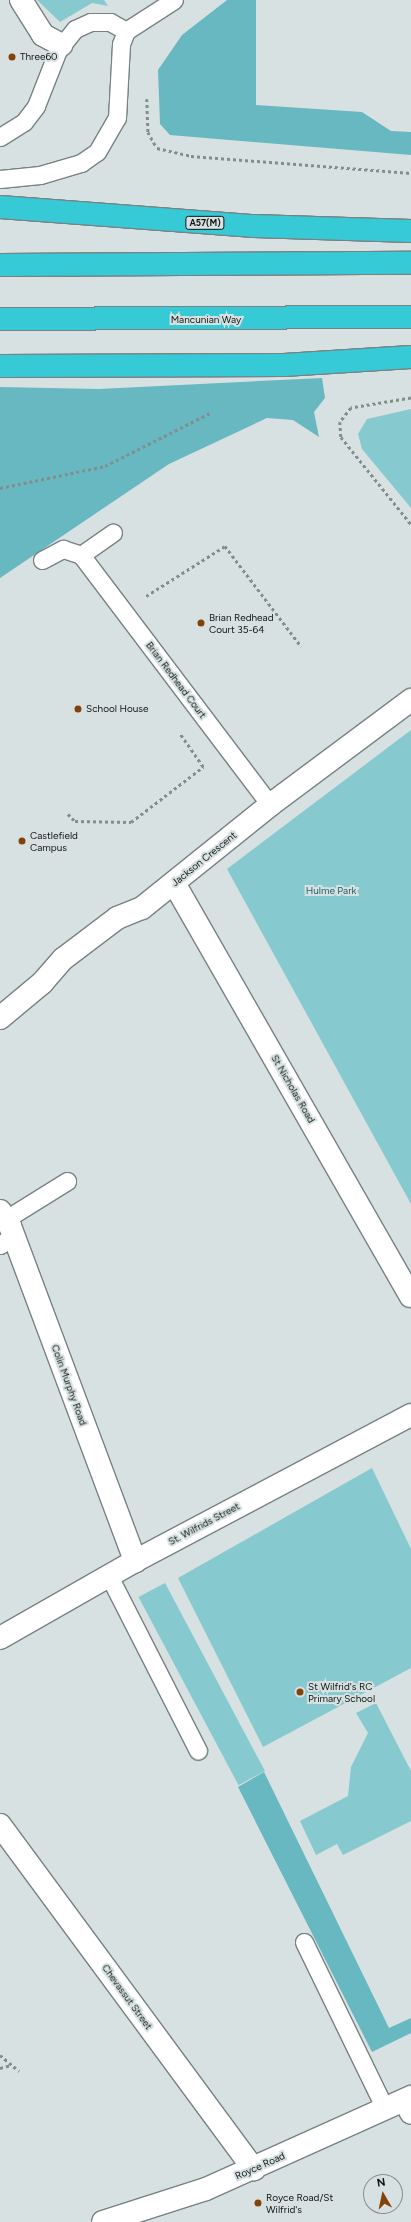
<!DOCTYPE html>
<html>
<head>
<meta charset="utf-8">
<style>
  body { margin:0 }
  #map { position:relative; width:411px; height:2222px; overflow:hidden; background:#d7e1e1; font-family:Figtree,sans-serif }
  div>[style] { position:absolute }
  .green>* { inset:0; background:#86c9cf; transform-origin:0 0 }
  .forest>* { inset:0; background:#67b8c0 }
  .path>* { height:2.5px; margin-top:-1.25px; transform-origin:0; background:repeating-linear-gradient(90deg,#848c8c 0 3px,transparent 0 6px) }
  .roads { filter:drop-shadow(1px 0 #798182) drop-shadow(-1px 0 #798182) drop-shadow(0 1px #798182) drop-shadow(0 -1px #798182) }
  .service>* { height:17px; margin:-8.5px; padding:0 8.5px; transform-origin:8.5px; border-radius:8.5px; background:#fff }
  .pedestrian>* { height:22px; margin:-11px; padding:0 11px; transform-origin:11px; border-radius:11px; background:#fff }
  .minor>* { height:22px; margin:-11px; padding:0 11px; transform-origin:11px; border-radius:11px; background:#fff }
  .tertiary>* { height:22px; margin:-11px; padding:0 11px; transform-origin:11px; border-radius:11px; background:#fff }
  .motorway>* { height:22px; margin:-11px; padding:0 11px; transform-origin:11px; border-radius:11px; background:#36cad6 }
  .dots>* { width:11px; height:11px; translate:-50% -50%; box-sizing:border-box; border:2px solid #d7e1e1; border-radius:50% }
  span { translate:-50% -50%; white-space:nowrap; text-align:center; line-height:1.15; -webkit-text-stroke:4px #d7e1e1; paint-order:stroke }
  .shield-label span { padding:1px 3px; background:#d7e1e1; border:1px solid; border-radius:3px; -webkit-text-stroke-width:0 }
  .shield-label { font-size:9px; color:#111414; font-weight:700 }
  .poi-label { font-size:10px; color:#111414 }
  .left { translate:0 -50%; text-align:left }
  .street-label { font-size:10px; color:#111414 }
  .park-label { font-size:10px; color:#206368 }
  .north { position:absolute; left:363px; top:2174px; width:40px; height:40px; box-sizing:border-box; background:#d7e1e1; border:1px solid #888f8f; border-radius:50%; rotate:351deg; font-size:11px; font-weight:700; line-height:16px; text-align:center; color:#111414 }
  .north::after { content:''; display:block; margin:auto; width:14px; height:18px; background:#824209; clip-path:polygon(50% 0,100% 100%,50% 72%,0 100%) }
</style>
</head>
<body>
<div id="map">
  <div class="green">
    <div style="clip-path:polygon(37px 0,104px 0,108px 6px,92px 3px,60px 22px)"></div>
    <div style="clip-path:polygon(411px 409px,411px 508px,362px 449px,358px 434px,367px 419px)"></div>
    <div style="clip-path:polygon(411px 730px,411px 1204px,227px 869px)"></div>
    <div style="clip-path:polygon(372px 1468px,411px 1549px,411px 1668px,263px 1747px,178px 1578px)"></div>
    <div style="left:165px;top:1583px;width:213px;height:30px;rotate:62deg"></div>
    <div style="clip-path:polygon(376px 1703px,411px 1771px,411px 1821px,343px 1855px,337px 1844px,316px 1855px,300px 1821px,348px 1796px,351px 1767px,368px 1733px,356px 1713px)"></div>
  </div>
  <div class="forest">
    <div style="clip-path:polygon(227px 0,256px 0,256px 105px,362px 112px,391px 131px,411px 132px,411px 155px,170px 135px,160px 124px,158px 70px,182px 35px)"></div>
    <div style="clip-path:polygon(322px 378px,325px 398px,314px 412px,319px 437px,293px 420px,267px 418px,169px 464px,0 578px,0 387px,99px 389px)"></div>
    <div style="clip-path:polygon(264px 1772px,389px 2028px,411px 2018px,411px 2033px,372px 2052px,238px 1787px)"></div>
  </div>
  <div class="path">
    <div style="left:147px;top:99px;width:33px;rotate:88deg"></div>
    <div style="left:148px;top:132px;width:18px;rotate:61deg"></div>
    <div style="left:157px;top:148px;width:35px;rotate:13deg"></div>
    <div style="left:191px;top:156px;width:221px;rotate:4.4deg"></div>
    <div style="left:411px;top:398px;width:61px;rotate:170.5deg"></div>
    <div style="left:351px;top:408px;width:18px;rotate:128deg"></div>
    <div style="left:340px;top:422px;width:15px;rotate:86deg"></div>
    <div style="left:341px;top:437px;width:112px;rotate:51.2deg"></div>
    <div style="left:0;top:488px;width:107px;rotate:-11.8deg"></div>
    <div style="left:105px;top:466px;width:120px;rotate:-26.8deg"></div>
    <div style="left:146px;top:596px;width:93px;rotate:-32.3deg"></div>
    <div style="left:225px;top:546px;width:126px;rotate:52.8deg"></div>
    <div style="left:68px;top:814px;width:10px;rotate:45deg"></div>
    <div style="left:75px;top:821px;width:56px;rotate:1deg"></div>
    <div style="left:131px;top:822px;width:91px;rotate:-37.4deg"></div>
    <div style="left:203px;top:767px;width:40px;rotate:-124.9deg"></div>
    <div style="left:0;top:2055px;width:25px;rotate:40deg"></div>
    <div style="left:0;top:2068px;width:11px;rotate:-15deg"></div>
  </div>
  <div class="roads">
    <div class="service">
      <div style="left:0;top:137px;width:28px;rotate:-32deg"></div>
      <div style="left:24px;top:122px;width:20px;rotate:-53deg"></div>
      <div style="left:36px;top:106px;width:60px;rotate:-68.6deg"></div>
      <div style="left:58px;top:50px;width:27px;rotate:-51deg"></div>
      <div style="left:75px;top:29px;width:17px;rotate:-24deg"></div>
      <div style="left:91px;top:22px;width:19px"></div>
      <div style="left:110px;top:22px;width:18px;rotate:29deg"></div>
      <div style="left:0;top:179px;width:40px;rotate:-5.7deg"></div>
      <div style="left:40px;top:175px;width:43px;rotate:-16.3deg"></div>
      <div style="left:81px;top:163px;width:19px;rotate:-35deg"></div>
      <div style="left:97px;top:152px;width:39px;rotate:-60deg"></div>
      <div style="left:117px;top:118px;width:74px;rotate:-86.9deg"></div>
      <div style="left:121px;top:44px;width:14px;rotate:-69deg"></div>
      <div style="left:126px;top:31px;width:57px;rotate:-32.9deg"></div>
      <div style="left:81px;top:555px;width:313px;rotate:52.9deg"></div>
      <div style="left:42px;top:560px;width:24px;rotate:-28deg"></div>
      <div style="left:63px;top:549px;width:19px;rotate:18deg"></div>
      <div style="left:81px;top:555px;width:39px;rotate:-35deg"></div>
      <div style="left:6px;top:1219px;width:72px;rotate:-31.9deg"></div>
      <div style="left:0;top:1245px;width:16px;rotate:-35deg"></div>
      <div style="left:109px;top:1576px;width:196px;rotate:63deg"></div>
      <div style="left:304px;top:1942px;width:186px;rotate:64.1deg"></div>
    </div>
    <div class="pedestrian">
      <div style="left:21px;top:0;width:41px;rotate:57.8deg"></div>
      <div style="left:43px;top:35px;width:21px;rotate:28deg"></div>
    </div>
    <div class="minor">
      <div style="left:174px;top:883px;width:476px;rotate:60.2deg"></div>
      <div style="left:0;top:1018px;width:55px;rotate:-39.8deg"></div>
      <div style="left:42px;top:983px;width:32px;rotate:-49deg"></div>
      <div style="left:63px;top:959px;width:68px;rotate:-37.2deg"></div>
      <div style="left:117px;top:918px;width:27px;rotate:-22deg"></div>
      <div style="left:142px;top:908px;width:164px;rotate:-38.8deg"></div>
      <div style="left:270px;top:805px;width:176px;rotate:-36.7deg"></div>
      <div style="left:0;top:1211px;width:18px;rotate:56deg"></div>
      <div style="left:10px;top:1226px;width:358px;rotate:69.5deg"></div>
      <div style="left:0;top:1638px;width:155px;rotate:-29.7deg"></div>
      <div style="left:135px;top:1561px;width:312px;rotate:-27.9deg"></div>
      <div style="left:0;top:1825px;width:428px;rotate:53.6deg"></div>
      <div style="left:405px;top:2100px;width:14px;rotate:65deg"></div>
    </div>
    <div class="tertiary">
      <div style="left:103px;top:2222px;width:108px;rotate:-17.8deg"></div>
      <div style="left:206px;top:2189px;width:225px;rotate:-24.2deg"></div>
    </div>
    <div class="motorway">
      <div style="left:0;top:207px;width:255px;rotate:4.3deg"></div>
      <div style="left:254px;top:226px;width:157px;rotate:1.8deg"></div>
      <div style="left:0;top:265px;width:411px;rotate:-0.3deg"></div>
      <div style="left:0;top:319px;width:411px;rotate:-0.3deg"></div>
      <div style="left:0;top:366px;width:284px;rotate:-0.2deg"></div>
      <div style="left:284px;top:365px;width:127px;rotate:-3.6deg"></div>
    </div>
  </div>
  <div class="dots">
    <div style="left:12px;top:57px;background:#824209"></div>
    <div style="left:201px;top:623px;background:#824209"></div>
    <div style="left:78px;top:709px;background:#824209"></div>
    <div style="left:22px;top:841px;background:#824209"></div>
    <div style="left:300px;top:1692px;background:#824209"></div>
    <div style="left:258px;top:2203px;background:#824209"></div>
  </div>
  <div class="shield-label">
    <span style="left:205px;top:223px">A57(M)</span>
  </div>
  <div class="poi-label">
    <span class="left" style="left:20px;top:57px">Three60</span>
    <span class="left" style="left:209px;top:623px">Brian Redhead<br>Court 35-64</span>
    <span class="left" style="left:86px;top:709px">School House</span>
    <span class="left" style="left:30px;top:841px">Castlefield<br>Campus</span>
    <span class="left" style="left:308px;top:1692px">St Wilfrid's RC<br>Primary School</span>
    <span class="left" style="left:266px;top:2203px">Royce Road/St<br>Wilfrid's</span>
  </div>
  <div class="street-label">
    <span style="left:206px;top:320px">Mancunian Way</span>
    <span style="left:176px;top:680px;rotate:53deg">Brian Redhead Court</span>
    <span style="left:204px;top:859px;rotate:-39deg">Jackson Crescent</span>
    <span style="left:293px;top:1089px;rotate:60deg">St Nicholas Road</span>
    <span style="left:69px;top:1385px;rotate:70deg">Colin Murphy Road</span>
    <span style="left:204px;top:1524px;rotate:-28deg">St. Wilfrids Street</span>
    <span style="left:127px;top:1997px;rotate:54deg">Chevassut Street</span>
    <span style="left:260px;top:2166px;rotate:-24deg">Royce Road</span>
  </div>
  <div class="park-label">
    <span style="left:331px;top:891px">Hulme Park</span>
  </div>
  <div class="north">N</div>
</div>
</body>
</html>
